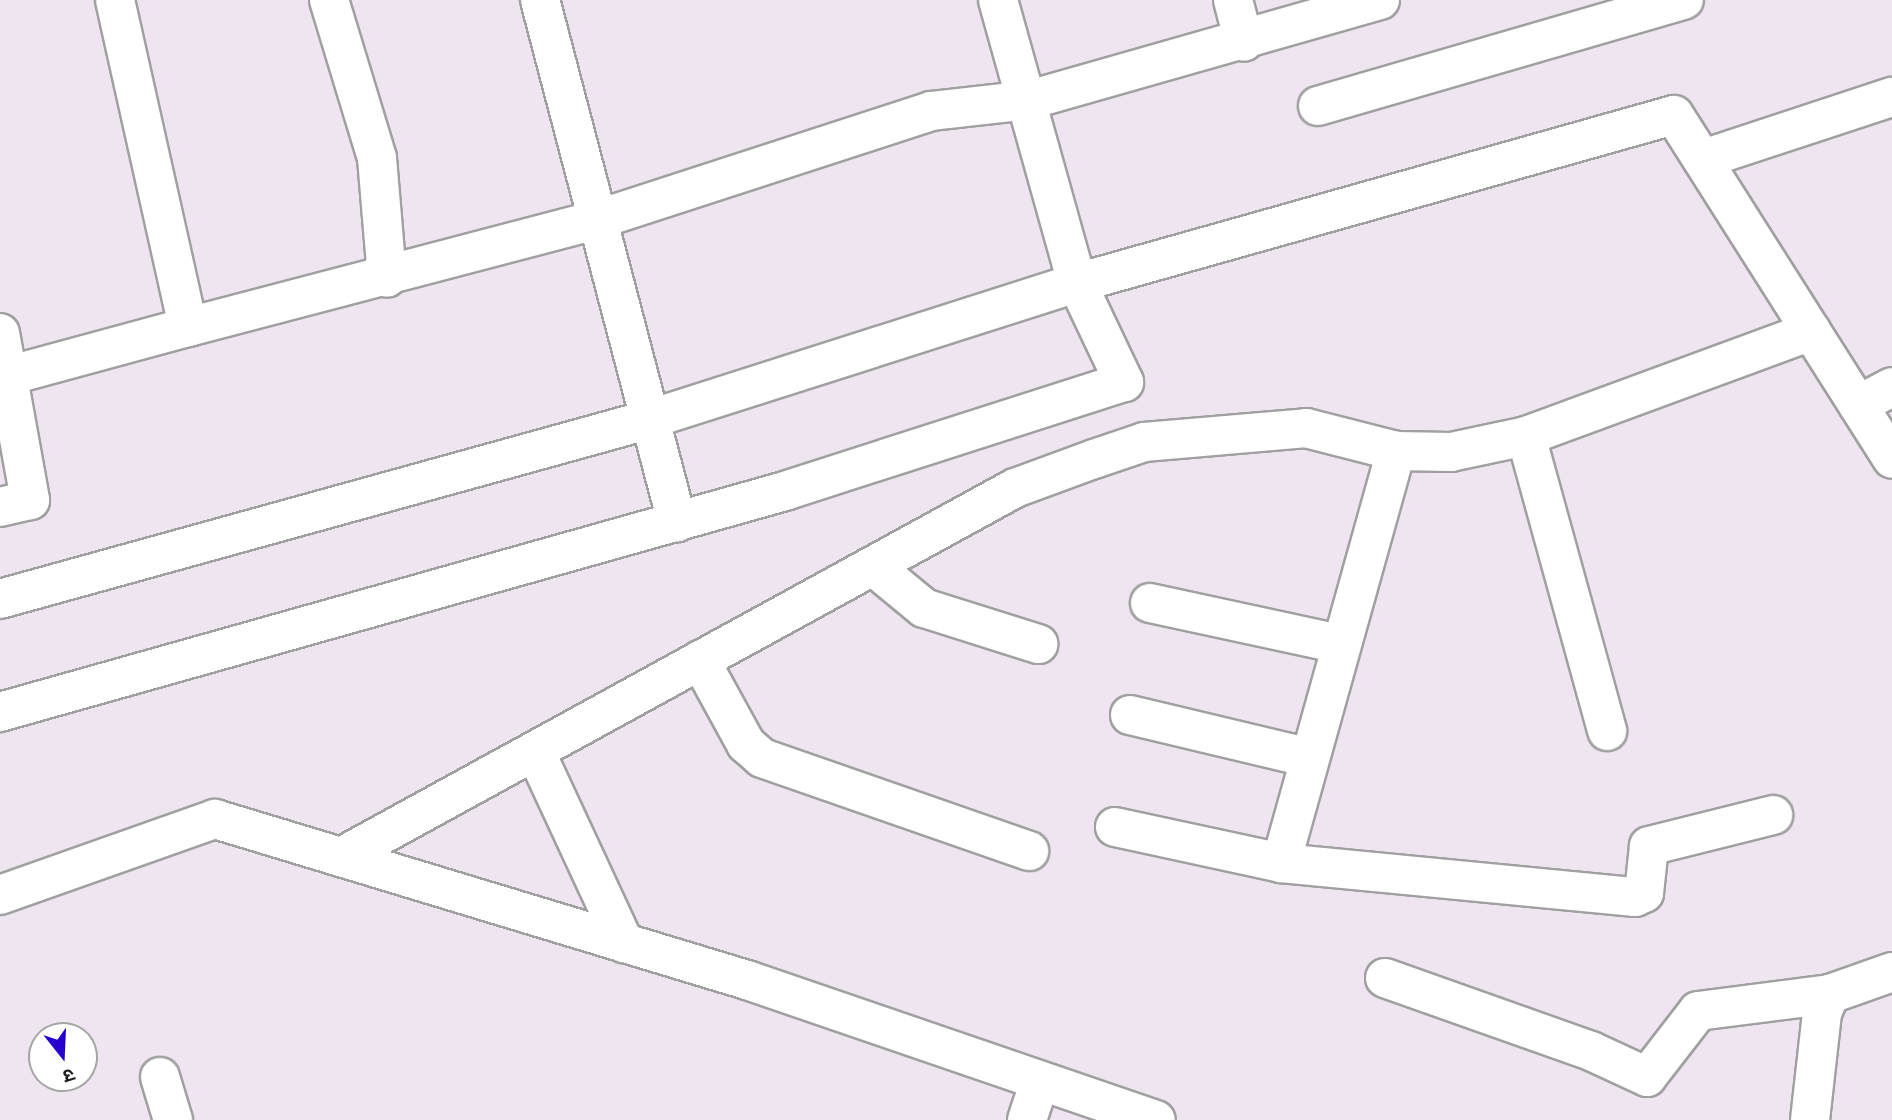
<!DOCTYPE html>
<html>
<head>
<meta charset="utf-8">
<style>
  body { margin:0 }
  #map { position:relative; width:1892px; height:1120px; overflow:hidden; background:#eee5f0; font-family:"Fira Sans","Noto Sans Devanagari",sans-serif }
  div>[style] { position:absolute }
  .roads { filter:drop-shadow(2px 0 #a0a0a0) drop-shadow(-2px 0 #a0a0a0) drop-shadow(0 2px #a0a0a0) drop-shadow(0 -2px #a0a0a0) }
  .minor>* { height:38px; margin:-19px; padding:0 19px; transform-origin:19px; border-radius:19px; background:#fff }
  span { translate:-50% -50%; white-space:nowrap; text-align:center; line-height:1.15; -webkit-text-stroke:6px #fff; paint-order:stroke }
  .north { position:absolute; left:28px; top:1022px; width:70px; height:70px; box-sizing:border-box; background:#fff; border:2px solid #a5a5a5; border-radius:50%; rotate:162deg; font-size:19px; font-weight:700; line-height:28px; text-align:center; color:#1f1f1f }
  .north::after { content:''; display:block; margin:auto; width:24px; height:32px; background:#2700ce; clip-path:polygon(50% 0,100% 100%,50% 72%,0 100%) }
</style>
</head>
<body>
<div id="map">
  <div class="roads">
    <div class="minor">
      <div style="left:115px;top:0;width:335px;rotate:77.4deg"></div>
      <div style="left:188px;top:327px;width:422px;rotate:-14.7deg"></div>
      <div style="left:596px;top:220px;width:352px;rotate:-18deg"></div>
      <div style="left:931px;top:111px;width:99px;rotate:-6.4deg"></div>
      <div style="left:1029px;top:100px;width:365px;rotate:-15.9deg"></div>
      <div style="left:329px;top:0;width:165px;rotate:73.1deg"></div>
      <div style="left:377px;top:158px;width:120px;rotate:85.2deg"></div>
      <div style="left:540px;top:0;width:540px;rotate:75.29deg"></div>
      <div style="left:998px;top:0;width:294px;rotate:74.4deg"></div>
      <div style="left:1077px;top:283px;width:620px;rotate:-15.72deg"></div>
      <div style="left:1674px;top:115px;width:407px;rotate:57.6deg"></div>
      <div style="left:1233px;top:0;width:43px;rotate:75.3deg"></div>
      <div style="left:1318px;top:106px;width:381px;rotate:-16.2deg"></div>
      <div style="left:1703px;top:159px;width:199px;rotate:-18.2deg"></div>
      <div style="left:0;top:333px;width:170px;rotate:79.8deg"></div>
      <div style="left:30px;top:500px;width:31px;rotate:167deg"></div>
      <div style="left:0;top:378px;width:195px;rotate:-15.2deg"></div>
      <div style="left:1858px;top:405px;width:38px;rotate:-28deg"></div>
      <div style="left:1526px;top:436px;width:306px;rotate:74.6deg"></div>
      <div style="left:873px;top:566px;width:66px;rotate:39.5deg"></div>
      <div style="left:924px;top:608px;width:120px;rotate:17.5deg"></div>
      <div style="left:0;top:599px;width:671px;rotate:-15.46deg"></div>
      <div style="left:647px;top:420px;width:451px;rotate:-17.7deg"></div>
      <div style="left:1077px;top:283px;width:110px;rotate:64.6deg"></div>
      <div style="left:1124px;top:382px;width:356px;rotate:162.2deg"></div>
      <div style="left:785px;top:491px;width:816px;rotate:164.28deg"></div>
      <div style="left:1150px;top:603px;width:193px;rotate:12.2deg"></div>
      <div style="left:700px;top:660px;width:96px;rotate:61.3deg"></div>
      <div style="left:746px;top:744px;width:21px;rotate:41deg"></div>
      <div style="left:762px;top:758px;width:283px;rotate:19.2deg"></div>
      <div style="left:1130px;top:715px;width:181px;rotate:13.4deg"></div>
      <div style="left:535px;top:751px;width:212px;rotate:65.1deg"></div>
      <div style="left:1115px;top:827px;width:170px;rotate:12.2deg"></div>
      <div style="left:1281px;top:863px;width:356px;rotate:5.5deg"></div>
      <div style="left:1635px;top:897px;width:10px;rotate:-24deg"></div>
      <div style="left:1644px;top:893px;width:47px;rotate:-83.9deg"></div>
      <div style="left:1649px;top:846px;width:128px;rotate:-14deg"></div>
      <div style="left:341px;top:857px;width:768px;rotate:-28.7deg"></div>
      <div style="left:1015px;top:488px;width:84px;rotate:-20.2deg"></div>
      <div style="left:1094px;top:459px;width:53px;rotate:-18.8deg"></div>
      <div style="left:1144px;top:442px;width:163px;rotate:-4.9deg"></div>
      <div style="left:1306px;top:428px;width:93px;rotate:14.3deg"></div>
      <div style="left:1396px;top:451px;width:55px;rotate:1deg"></div>
      <div style="left:1451px;top:452px;width:77px;rotate:-12deg"></div>
      <div style="left:1526px;top:436px;width:304px;rotate:-20.2deg"></div>
      <div style="left:1281px;top:863px;width:428px;rotate:-74.4deg"></div>
      <div style="left:0;top:895px;width:228px;rotate:-19.5deg"></div>
      <div style="left:215px;top:819px;width:556px;rotate:16.84deg"></div>
      <div style="left:747px;top:980px;width:432px;rotate:18.9deg"></div>
      <div style="left:1385px;top:978px;width:219px;rotate:19.5deg"></div>
      <div style="left:1591px;top:1051px;width:62px;rotate:24.9deg"></div>
      <div style="left:1647px;top:1077px;width:83px;rotate:-52.3deg"></div>
      <div style="left:1698px;top:1011px;width:133px;rotate:-7.3deg"></div>
      <div style="left:160px;top:1077px;width:45px;rotate:73.2deg"></div>
      <div style="left:1027px;top:1120px;width:41px;rotate:-71.6deg"></div>
      <div style="left:1810px;top:1120px;width:108px;rotate:-83.6deg"></div>
      <div style="left:1822px;top:1013px;width:21px;rotate:-67deg"></div>
      <div style="left:1830px;top:994px;width:66px;rotate:-19.5deg"></div>
    </div>
  </div>
  <div class="north">उ</div>
</div>
</body>
</html>
